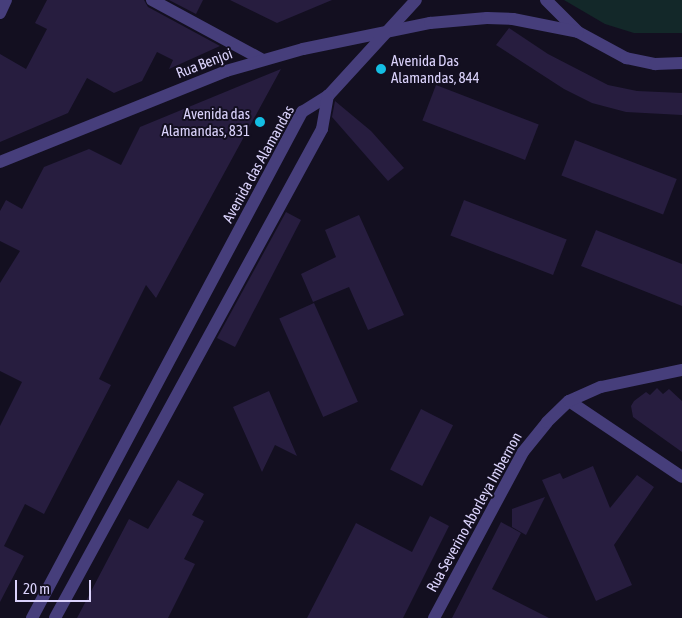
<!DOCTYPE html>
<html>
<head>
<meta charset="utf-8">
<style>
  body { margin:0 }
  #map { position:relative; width:682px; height:618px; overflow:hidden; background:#130f20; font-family:"Asap Condensed",sans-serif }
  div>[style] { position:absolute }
  .green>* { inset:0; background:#132829 }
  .building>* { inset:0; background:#271d3f; transform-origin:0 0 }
  .minor>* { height:12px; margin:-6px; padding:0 6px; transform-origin:6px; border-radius:6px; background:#463e7b }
  .dots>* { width:14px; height:14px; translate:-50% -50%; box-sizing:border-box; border:2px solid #130f20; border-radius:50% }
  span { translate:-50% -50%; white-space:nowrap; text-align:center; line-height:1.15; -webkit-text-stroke:4px #130f20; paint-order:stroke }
  .poi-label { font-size:15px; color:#dad2fb }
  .left { translate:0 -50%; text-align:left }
  .right { translate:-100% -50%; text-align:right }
  .street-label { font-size:15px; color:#dad2fb }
  .scale { position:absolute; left:15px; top:580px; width:76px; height:22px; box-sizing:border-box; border:2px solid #dad2fb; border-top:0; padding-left:6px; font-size:15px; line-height:18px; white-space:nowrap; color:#dad2fb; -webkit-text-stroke:4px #130f20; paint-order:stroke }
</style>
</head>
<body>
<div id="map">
  <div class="green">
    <div style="clip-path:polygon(564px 0,682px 0,682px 33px,634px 33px,605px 24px)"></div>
  </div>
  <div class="building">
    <div style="clip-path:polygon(47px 0,144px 0,148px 7px,220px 46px,169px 69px,173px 60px,157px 52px,142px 81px,114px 93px,87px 78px,68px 113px,0 142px,0 54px,26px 69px,47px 29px,35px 23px)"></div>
    <div style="clip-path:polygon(169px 0,203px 0,196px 14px)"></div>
    <div style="clip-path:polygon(230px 0,332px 0,277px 23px)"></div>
    <div style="clip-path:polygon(509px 28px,548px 54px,608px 85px,637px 91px,682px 93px,682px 115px,626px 112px,592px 103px,564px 89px,496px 45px)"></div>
    <div style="clip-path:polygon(281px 69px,156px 298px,146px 285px,99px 379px,111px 385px,44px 514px,25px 504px,4px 546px,24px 556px,0 602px,0 426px,22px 382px,0 371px,0 283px,20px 251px,0 241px,0 211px,6px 200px,22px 209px,44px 167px,89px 149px,121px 165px,140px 127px)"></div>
    <div style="left:436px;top:85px;width:110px;height:38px;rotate:21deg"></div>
    <div style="clip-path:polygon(335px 101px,371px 131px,404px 168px,388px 181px,332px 117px)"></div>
    <div style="left:575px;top:140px;width:109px;height:38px;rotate:21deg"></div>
    <div style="left:464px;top:200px;width:110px;height:38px;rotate:21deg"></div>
    <div style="clip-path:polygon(286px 212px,301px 220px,235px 347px,217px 338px)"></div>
    <div style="clip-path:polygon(359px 215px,404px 315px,368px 330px,349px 287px,313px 302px,301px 274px,336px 257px,325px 230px)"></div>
    <div style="clip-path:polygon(596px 230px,682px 264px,682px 306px,581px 266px)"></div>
    <div style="left:314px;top:303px;width:108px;height:38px;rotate:66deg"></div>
    <div style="clip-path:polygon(657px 388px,663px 394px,669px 389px,682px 401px,682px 452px,633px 417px,631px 406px,634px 401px,646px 392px,650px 395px)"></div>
    <div style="clip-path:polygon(269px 391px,297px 456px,275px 445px,262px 472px,233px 407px)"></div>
    <div style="left:421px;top:409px;width:36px;height:68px;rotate:27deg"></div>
    <div style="clip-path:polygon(593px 466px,610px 508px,637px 475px,654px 487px,614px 545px,632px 585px,596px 601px,542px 480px,560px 473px,563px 479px)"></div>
    <div style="clip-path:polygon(178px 480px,204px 494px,192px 515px,204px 521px,184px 559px,195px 564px,168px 618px,77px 618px,129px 519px,148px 529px)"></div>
    <div style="clip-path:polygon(545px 497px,526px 535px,512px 527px,512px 509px)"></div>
    <div style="clip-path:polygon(430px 516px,449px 526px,403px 618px,307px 618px,356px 523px,412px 552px)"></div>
    <div style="clip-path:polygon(501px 522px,521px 533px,492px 589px,549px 618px,452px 618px)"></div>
  </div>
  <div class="minor">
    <div style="left:152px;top:0;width:124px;rotate:28.4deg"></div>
    <div style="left:546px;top:0;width:45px;rotate:45deg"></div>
    <div style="left:578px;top:32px;width:55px;rotate:28.4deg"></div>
    <div style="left:626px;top:58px;width:30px;rotate:12deg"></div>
    <div style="left:655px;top:64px;width:27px;rotate:-2deg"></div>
    <div style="left:0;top:13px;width:14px;rotate:-65deg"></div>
    <div style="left:0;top:162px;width:244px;rotate:-21.9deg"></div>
    <div style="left:226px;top:71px;width:80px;rotate:-15.9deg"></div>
    <div style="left:303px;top:49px;width:130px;rotate:-11.6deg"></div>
    <div style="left:430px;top:23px;width:57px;rotate:-5deg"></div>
    <div style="left:487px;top:18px;width:26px;rotate:2deg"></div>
    <div style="left:513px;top:19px;width:66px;rotate:11.3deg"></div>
    <div style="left:569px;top:401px;width:136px;rotate:33.9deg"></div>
    <div style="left:32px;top:618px;width:574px;rotate:-61.92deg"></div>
    <div style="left:302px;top:112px;width:31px;rotate:-32deg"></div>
    <div style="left:328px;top:96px;width:130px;rotate:-47.5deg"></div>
    <div style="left:55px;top:618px;width:557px;rotate:-61.36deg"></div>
    <div style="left:322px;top:129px;width:34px;rotate:-80deg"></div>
    <div style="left:434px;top:618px;width:188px;rotate:-61.8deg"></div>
    <div style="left:523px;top:452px;width:38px;rotate:-51deg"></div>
    <div style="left:547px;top:422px;width:30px;rotate:-44deg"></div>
    <div style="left:569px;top:401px;width:35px;rotate:-24deg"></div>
    <div style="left:601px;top:387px;width:83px;rotate:-11.9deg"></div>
  </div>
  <div class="dots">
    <div style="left:381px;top:69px;background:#14bee4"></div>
    <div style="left:260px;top:122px;background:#14bee4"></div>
  </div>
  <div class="poi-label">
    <span class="left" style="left:391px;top:69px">Avenida Das<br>Alamandas, 844</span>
    <span class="right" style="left:250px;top:122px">Avenida das<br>Alamandas, 831</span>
  </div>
  <div class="street-label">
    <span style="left:204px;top:63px;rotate:-21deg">Rua Benjoi</span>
    <span style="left:258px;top:164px;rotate:-61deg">Avenida das Alamandas</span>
    <span style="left:474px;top:512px;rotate:-61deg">Rua Severino Aborleya Imbernon</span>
  </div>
  <div class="scale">20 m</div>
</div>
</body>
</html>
